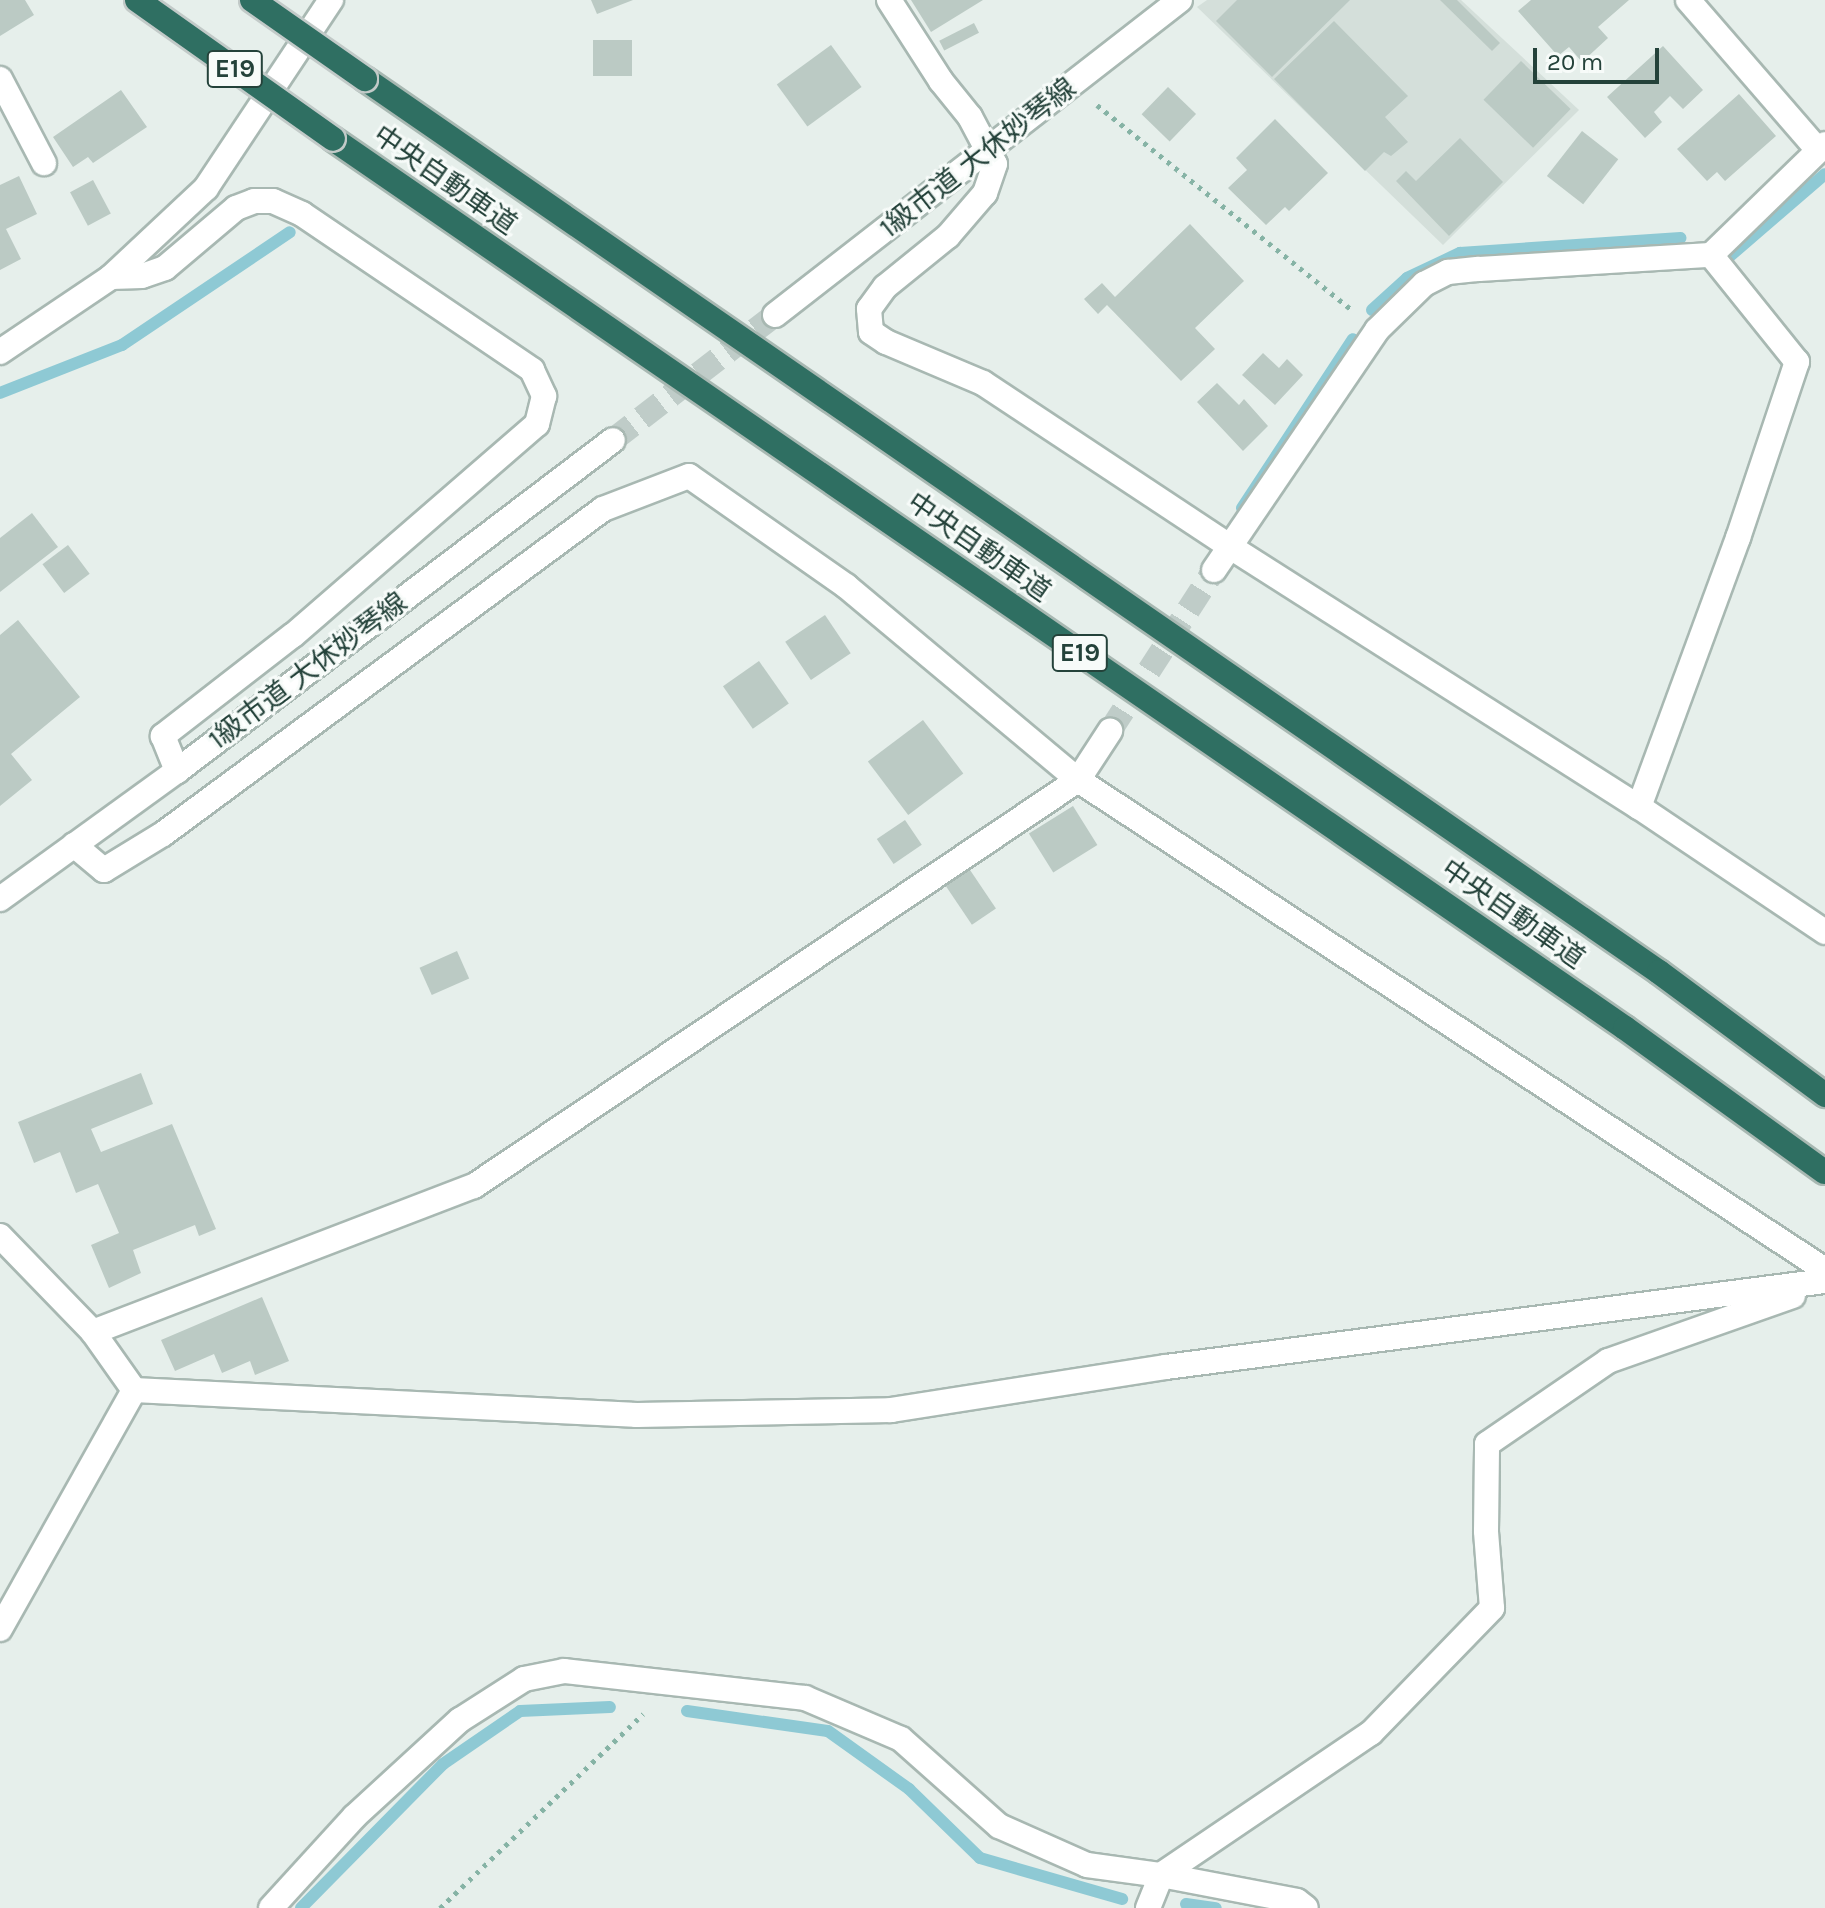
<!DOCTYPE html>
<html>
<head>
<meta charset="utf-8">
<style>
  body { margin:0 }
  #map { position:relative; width:1825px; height:1908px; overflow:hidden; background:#e6efeb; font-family:Karla,"Noto Sans JP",sans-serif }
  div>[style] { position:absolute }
  .built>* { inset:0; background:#d4dfda }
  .stream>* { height:12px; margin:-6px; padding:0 6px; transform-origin:6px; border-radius:6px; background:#8ec9d4 }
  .building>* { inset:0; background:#bbcac4; transform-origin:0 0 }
  .minor-tunnel>* { height:24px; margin-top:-12px; transform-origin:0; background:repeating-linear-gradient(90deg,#bfccc8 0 24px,transparent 0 36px) }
  .path>* { height:5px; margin-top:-2.5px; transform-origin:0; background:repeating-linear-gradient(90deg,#86b3a5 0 4px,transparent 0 10px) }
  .roads { filter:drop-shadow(2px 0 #a8b8b2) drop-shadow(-2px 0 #a8b8b2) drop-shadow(0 2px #a8b8b2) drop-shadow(0 -2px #a8b8b2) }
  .minor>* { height:24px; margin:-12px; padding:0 12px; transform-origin:12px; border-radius:12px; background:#fff }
  .highway>* { height:24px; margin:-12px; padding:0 12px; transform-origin:12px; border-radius:12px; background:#2f6f62 }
  .bridges { filter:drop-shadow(2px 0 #c2cac8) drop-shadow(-2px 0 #c2cac8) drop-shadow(0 2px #c2cac8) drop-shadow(0 -2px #c2cac8) }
  .highway-bridge>* { height:24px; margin:-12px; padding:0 12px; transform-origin:12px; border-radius:12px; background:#2f6f62 }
  span { translate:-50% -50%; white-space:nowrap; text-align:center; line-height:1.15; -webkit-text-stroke:6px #f7fbf9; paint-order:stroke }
  .shield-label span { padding:2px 6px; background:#f7fbf9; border:2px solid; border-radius:6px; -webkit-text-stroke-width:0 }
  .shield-label { font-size:26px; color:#24423a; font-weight:700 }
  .street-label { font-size:28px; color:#24423a }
  .scale { position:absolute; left:1533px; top:48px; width:126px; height:36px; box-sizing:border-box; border:4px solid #24423a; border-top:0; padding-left:10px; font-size:24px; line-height:28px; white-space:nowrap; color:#24423a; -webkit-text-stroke:6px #f7fbf9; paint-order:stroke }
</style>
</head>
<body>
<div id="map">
  <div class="built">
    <div style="clip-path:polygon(1207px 0,1461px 0,1579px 110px,1443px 245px,1197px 7px)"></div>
  </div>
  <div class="stream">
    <div style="left:1730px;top:256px;width:125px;rotate:-40.8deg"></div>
    <div style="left:1372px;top:310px;width:47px;rotate:-42.4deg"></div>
    <div style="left:1407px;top:278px;width:59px;rotate:-25.3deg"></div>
    <div style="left:1460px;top:253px;width:221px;rotate:-3.9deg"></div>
    <div style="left:0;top:393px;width:131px;rotate:-21.5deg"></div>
    <div style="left:122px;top:345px;width:202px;rotate:-33.9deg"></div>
    <div style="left:1242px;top:508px;width:202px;rotate:-56.7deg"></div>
    <div style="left:687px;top:1711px;width:142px;rotate:8.1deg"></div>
    <div style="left:828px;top:1731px;width:100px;rotate:35.6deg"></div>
    <div style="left:909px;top:1789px;width:99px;rotate:44.2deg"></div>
    <div style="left:980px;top:1858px;width:148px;rotate:16.1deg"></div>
    <div style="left:1186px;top:1904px;width:30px;rotate:8deg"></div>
    <div style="left:301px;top:1908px;width:202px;rotate:-45.4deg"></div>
    <div style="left:443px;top:1764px;width:93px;rotate:-34.5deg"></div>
    <div style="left:520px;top:1711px;width:90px;rotate:-2.5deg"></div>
  </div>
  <div class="building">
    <div style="clip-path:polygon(0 0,25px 0,34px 15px,0 36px)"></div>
    <div style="clip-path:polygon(591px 0,633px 0,597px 14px)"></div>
    <div style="clip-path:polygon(911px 0,983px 0,931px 32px)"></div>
    <div style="clip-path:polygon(1237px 0,1350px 0,1272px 77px,1216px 21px)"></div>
    <div style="clip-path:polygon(1440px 0,1457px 0,1500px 43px,1492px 51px)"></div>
    <div style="clip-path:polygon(1531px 0,1629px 0,1598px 27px,1608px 38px,1582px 62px,1569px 47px,1558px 56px,1518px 11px)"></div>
    <div style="clip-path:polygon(1334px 21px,1408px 96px,1385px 117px,1408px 142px,1391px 156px,1384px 152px,1365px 171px,1274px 79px)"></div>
    <div style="left:974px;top:23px;width:11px;height:39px;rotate:63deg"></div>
    <div style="left:632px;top:40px;width:36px;height:39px;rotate:90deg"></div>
    <div style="left:831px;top:45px;width:52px;height:67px;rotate:54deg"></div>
    <div style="clip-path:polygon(1663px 46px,1703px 90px,1683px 109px,1670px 96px,1654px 112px,1662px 122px,1645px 138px,1607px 97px)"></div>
    <div style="left:1521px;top:61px;width:69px;height:54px;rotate:44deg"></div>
    <div style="left:1168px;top:87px;width:39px;height:38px;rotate:44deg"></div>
    <div style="clip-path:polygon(121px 90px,147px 127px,93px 163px,88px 157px,73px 167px,53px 137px)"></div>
    <div style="clip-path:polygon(1739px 94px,1776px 136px,1725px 181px,1717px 172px,1707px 181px,1677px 149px)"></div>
    <div style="clip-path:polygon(1275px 119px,1328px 173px,1289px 211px,1285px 207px,1266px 225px,1228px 188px,1247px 170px,1236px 158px)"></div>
    <div style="left:1582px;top:131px;width:46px;height:57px;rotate:38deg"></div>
    <div style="clip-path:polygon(1460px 138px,1503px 182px,1449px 236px,1396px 181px,1406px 171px,1416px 181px)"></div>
    <div style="clip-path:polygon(19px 176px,37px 214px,6px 229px,21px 259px,0 270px,0 185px)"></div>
    <div style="left:93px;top:180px;width:38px;height:26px;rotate:62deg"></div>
    <div style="clip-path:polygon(1190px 224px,1244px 281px,1195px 328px,1215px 349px,1181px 381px,1107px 305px,1098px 314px,1084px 299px,1102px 283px,1115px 297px)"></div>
    <div style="clip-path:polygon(1263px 353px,1279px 368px,1287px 359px,1303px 375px,1275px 405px,1242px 375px)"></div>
    <div style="clip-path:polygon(1217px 383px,1239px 405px,1244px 399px,1268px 426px,1243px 451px,1197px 402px)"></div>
    <div style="clip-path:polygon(32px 513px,58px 547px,0 592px,0 538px)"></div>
    <div style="left:68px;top:545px;width:36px;height:32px;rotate:53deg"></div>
    <div style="left:825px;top:615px;width:46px;height:48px;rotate:56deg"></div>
    <div style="clip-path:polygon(18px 620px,80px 697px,11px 754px,32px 780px,0 806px,0 635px)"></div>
    <div style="left:759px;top:661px;width:52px;height:44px;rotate:55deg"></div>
    <div style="left:923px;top:720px;width:67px;height:69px;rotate:53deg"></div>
    <div style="left:1073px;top:806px;width:46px;height:52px;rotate:58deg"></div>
    <div style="left:905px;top:820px;width:30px;height:34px;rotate:56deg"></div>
    <div style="left:968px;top:867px;width:50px;height:29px;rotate:56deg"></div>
    <div style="left:457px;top:951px;width:30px;height:41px;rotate:66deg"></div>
    <div style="clip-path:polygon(141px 1073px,153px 1104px,91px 1129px,101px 1152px,172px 1124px,216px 1229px,199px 1236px,195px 1225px,133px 1250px,141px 1273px,109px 1288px,91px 1245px,119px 1233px,98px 1184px,76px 1193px,60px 1152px,34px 1163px,18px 1122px)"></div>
    <div style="clip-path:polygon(262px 1297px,289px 1361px,255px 1375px,250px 1361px,222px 1373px,214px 1354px,175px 1371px,161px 1340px)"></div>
  </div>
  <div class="minor-tunnel">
    <div style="left:613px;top:440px;width:205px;rotate:-37.7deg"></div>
    <div style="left:1110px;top:731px;width:192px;rotate:-57.1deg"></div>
  </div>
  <div class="path">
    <div style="left:1097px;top:105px;width:326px;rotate:38.8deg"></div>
    <div style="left:440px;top:1908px;width:281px;rotate:-43.7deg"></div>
  </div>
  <div class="roads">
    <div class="minor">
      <div style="left:889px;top:0;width:96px;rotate:57.3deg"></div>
      <div style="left:941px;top:81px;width:46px;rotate:51.1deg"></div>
      <div style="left:970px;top:117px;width:53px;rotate:62deg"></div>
      <div style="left:995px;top:164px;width:31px;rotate:109deg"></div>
      <div style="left:985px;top:193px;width:57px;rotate:130.7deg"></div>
      <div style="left:948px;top:236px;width:81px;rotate:141deg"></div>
      <div style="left:885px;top:287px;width:27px;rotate:126deg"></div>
      <div style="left:869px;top:309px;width:23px;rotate:85deg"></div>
      <div style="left:871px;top:332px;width:18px;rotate:34deg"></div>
      <div style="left:886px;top:342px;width:105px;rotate:22.9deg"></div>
      <div style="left:983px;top:383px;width:295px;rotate:33.5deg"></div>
      <div style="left:1229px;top:546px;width:486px;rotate:32.5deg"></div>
      <div style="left:1639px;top:807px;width:224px;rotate:33.9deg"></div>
      <div style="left:1688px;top:0;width:198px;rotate:49.1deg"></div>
      <div style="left:0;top:79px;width:95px;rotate:62.4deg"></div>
      <div style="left:111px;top:277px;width:31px;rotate:-2deg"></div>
      <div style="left:142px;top:276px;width:24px;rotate:-19deg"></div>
      <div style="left:165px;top:268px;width:93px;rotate:-40.2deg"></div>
      <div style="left:236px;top:208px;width:19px;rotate:-21deg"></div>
      <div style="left:254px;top:201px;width:19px"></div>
      <div style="left:273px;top:201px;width:32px;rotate:24deg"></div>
      <div style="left:302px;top:214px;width:278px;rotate:34.1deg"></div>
      <div style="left:532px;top:370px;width:29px;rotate:65deg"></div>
      <div style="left:544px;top:396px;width:29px;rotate:104deg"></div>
      <div style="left:537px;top:424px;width:323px;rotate:139.1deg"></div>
      <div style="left:293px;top:635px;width:165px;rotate:142.2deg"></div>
      <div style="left:163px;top:736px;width:38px;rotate:68deg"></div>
      <div style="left:775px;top:315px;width:513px;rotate:-37.87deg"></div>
      <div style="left:0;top:352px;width:134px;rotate:-34deg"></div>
      <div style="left:111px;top:277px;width:130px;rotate:-43.1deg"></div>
      <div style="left:206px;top:188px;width:226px;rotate:-56.4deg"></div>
      <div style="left:1214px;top:570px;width:290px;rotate:-55.8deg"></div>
      <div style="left:1377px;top:330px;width:66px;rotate:-44.4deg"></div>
      <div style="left:1424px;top:284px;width:27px;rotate:-27deg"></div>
      <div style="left:1448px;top:272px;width:31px;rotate:-6deg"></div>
      <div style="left:1479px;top:269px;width:232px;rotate:-3.5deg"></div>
      <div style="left:1711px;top:255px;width:159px;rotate:-44.2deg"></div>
      <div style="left:1639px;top:807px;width:287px;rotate:-69.8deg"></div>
      <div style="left:1738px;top:538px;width:186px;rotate:-71.5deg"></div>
      <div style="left:1797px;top:362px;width:137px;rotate:-128.8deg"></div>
      <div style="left:74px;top:845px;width:39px;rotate:40deg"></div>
      <div style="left:104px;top:870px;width:69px;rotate:-31.4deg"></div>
      <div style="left:163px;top:834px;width:547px;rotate:-36.45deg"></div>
      <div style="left:603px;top:509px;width:92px;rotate:-21deg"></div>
      <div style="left:689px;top:476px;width:192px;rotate:35deg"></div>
      <div style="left:846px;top:586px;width:302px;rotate:39.9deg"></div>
      <div style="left:1078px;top:780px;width:893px;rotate:33.26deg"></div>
      <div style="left:0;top:899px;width:218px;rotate:-35.9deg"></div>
      <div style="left:177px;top:771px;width:547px;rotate:-37.2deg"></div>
      <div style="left:0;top:1236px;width:134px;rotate:45.9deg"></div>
      <div style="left:93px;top:1332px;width:71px;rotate:54.7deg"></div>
      <div style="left:93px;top:1332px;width:408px;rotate:-21deg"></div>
      <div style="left:474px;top:1186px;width:728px;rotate:-33.91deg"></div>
      <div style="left:1078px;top:780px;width:59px;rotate:-56.9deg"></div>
      <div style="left:134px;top:1390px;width:504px;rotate:2.85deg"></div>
      <div style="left:637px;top:1415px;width:254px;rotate:-1.1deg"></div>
      <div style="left:891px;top:1410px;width:278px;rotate:-8.9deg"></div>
      <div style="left:1166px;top:1367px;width:665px;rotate:-7.44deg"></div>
      <div style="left:0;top:1629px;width:274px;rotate:-60.7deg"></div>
      <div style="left:271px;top:1908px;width:123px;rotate:-47.6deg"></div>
      <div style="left:354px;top:1817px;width:144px;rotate:-42.5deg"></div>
      <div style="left:460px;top:1720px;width:76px;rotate:-32.6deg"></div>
      <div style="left:524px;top:1679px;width:41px;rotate:-11.3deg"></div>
      <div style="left:564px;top:1671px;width:243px;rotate:6.4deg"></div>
      <div style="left:805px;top:1698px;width:104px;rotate:23.1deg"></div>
      <div style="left:901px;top:1739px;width:131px;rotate:41.6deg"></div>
      <div style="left:999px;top:1826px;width:96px;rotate:23.9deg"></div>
      <div style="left:1087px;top:1865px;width:75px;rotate:7.7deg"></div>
      <div style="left:1161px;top:1875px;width:138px;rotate:10.8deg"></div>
      <div style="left:1297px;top:1901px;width:11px;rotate:38deg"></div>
      <div style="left:1148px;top:1908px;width:35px;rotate:-68deg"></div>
      <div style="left:1161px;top:1875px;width:254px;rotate:-34.1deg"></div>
      <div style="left:1371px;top:1733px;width:174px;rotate:-45.9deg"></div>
      <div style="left:1492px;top:1608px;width:77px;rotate:-94.5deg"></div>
      <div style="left:1486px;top:1531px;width:87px;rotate:-89.3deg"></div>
      <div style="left:1487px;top:1444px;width:147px;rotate:-34.4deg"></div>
      <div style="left:1608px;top:1361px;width:196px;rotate:-19.4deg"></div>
    </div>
    <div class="highway">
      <div style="left:365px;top:79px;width:1572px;rotate:34.61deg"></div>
      <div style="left:1659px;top:972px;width:207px;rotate:36.5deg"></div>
      <div style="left:333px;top:139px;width:1568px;rotate:34.53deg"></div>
      <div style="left:1625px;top:1028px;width:246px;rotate:35.8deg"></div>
    </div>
  </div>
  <div class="bridges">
    <div class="highway-bridge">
      <div style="left:137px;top:0;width:240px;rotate:35.3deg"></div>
      <div style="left:252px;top:0;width:138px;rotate:35deg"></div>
    </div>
  </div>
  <div class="shield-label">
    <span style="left:235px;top:69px">E19</span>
    <span style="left:1080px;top:653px">E19</span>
  </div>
  <div class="street-label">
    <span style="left:978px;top:158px;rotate:-38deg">1級市道 大休妙琴線</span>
    <span style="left:445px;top:180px;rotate:35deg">中央自動車道</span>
    <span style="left:979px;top:547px;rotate:35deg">中央自動車道</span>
    <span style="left:308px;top:671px;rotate:-37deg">1級市道 大休妙琴線</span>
    <span style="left:1513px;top:914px;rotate:35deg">中央自動車道</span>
  </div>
  <div class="scale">20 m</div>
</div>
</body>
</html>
